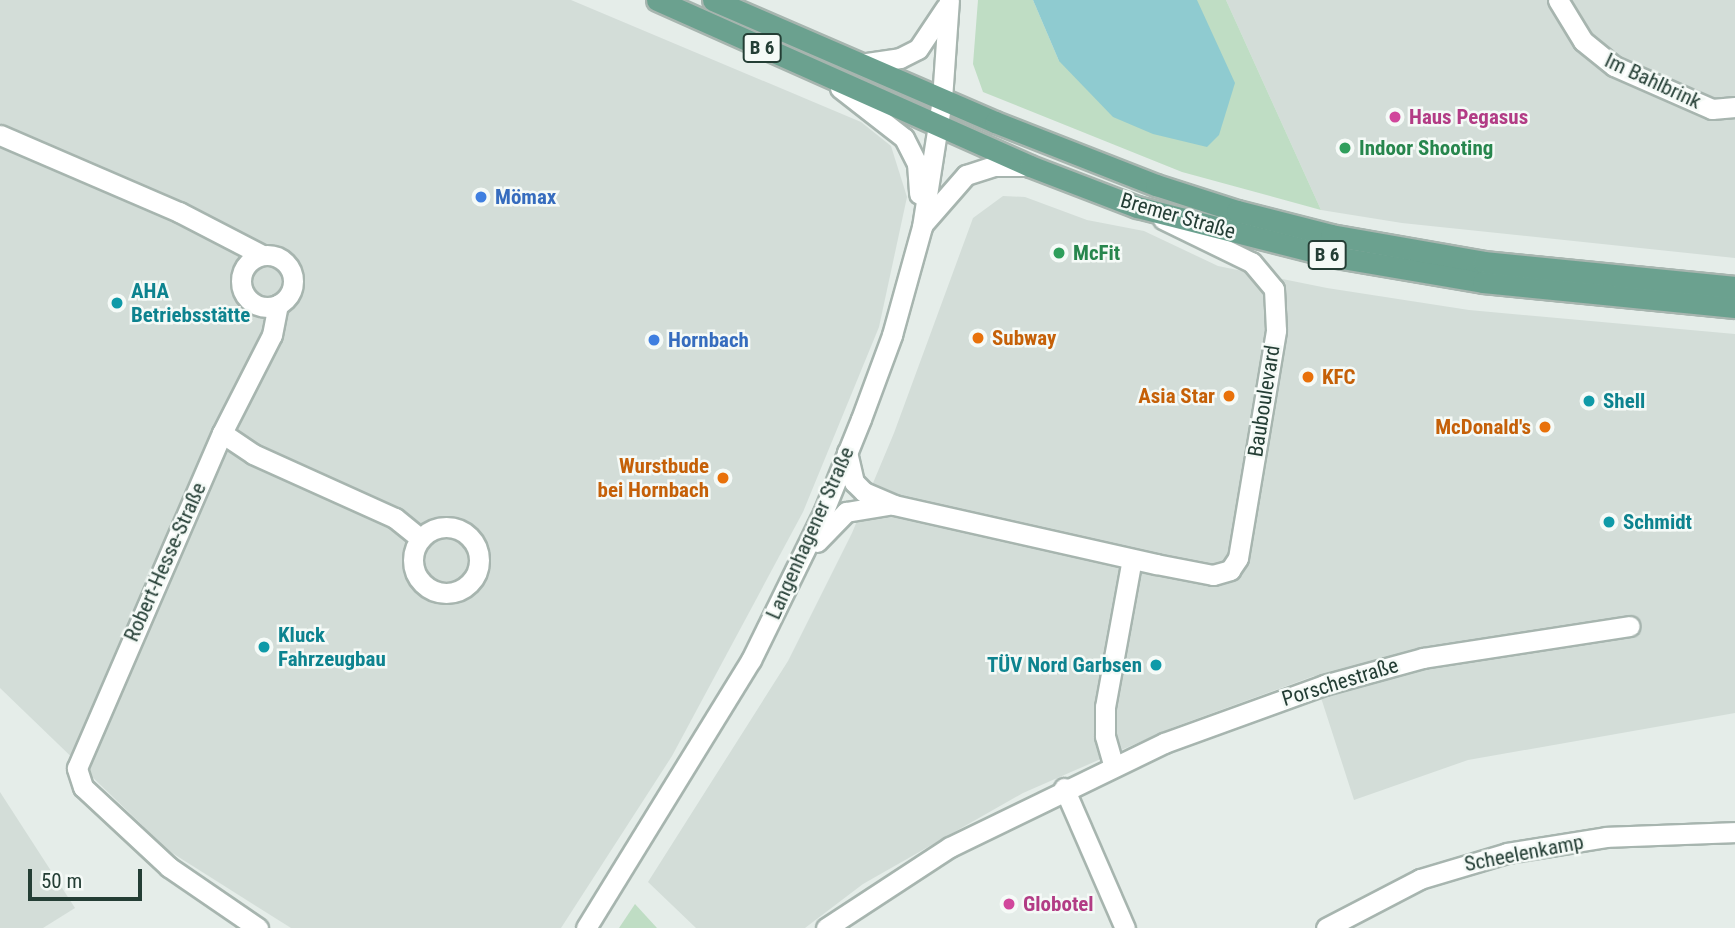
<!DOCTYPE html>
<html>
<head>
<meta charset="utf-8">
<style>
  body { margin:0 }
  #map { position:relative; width:1735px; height:928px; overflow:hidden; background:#e5ede9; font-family:"Roboto Condensed",sans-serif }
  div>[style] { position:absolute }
  .built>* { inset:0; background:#d3ddd8 }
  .green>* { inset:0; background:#bfddc4 }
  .water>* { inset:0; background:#8fcbd0 }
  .roads { filter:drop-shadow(2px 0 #a7b5af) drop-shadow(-2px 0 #a7b5af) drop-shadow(0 2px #a7b5af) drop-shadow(0 -2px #a7b5af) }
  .minor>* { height:19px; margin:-9.5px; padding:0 9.5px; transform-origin:9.5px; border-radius:9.5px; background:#fff }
  .minor>.ring { margin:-9.5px; padding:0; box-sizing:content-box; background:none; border:19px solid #fff; border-radius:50% }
  .major>* { height:21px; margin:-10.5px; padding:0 10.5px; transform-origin:10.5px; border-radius:10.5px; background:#6ba18f }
  .dots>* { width:19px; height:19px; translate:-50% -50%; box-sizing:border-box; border:4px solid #f5faf7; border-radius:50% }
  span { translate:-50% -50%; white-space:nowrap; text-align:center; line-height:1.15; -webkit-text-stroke:5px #f5faf7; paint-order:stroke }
  .shield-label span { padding:2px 5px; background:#f5faf7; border:2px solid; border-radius:5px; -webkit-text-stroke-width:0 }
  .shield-label { font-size:19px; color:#243e35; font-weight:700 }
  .street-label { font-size:21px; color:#243e35 }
  .hotel-label { font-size:21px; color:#b23c85; font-weight:700 }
  .left { translate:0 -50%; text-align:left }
  .leisure-label { font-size:21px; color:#27864d; font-weight:700 }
  .shop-label { font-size:21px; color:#366cbe; font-weight:700 }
  .culture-label { font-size:21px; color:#0d838f; font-weight:700 }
  .right { translate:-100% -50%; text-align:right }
  .food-label { font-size:21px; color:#c56008; font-weight:700 }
  .scale { position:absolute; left:28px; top:869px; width:114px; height:32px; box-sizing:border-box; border:4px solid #243e35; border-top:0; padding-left:9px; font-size:21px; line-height:24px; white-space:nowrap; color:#243e35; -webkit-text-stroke:5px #f5faf7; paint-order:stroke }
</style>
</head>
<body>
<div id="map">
  <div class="built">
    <div style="clip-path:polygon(0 0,571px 0,861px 122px,891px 146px,907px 197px,879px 327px,803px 512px,672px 756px,561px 928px,291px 928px,169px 851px,0 688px)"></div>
    <div style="clip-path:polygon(1226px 0,1735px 0,1735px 258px,1402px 223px,1321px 210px)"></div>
    <div style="clip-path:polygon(1003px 196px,1025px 197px,1087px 220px,1144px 231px,1218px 266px,1327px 288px,1469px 310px,1735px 334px,1735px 713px,1468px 760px,1354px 800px,1314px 676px,1174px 727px,1023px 793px,863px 884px,805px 928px,696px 928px,648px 882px,788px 661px,852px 533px,894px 433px,973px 218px)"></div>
    <div style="clip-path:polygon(0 792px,75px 908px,43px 928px,0 928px)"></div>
  </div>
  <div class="green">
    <div style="clip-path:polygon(978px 0,1033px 0,1059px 61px,1197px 0,1226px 0,1321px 210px,1182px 172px,983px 92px,973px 64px)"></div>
    <div style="clip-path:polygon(635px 904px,657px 928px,619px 928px)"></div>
  </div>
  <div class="water">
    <div style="clip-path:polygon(1033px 0,1197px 0,1235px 83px,1219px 135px,1207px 147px,1153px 134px,1113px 117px,1059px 61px)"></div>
  </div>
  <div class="roads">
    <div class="minor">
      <div style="left:1558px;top:0;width:48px;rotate:58.6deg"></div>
      <div style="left:1583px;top:41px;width:40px;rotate:39deg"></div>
      <div style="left:1614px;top:66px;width:107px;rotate:23.7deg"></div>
      <div style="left:1712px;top:109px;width:23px;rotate:-5deg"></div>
      <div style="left:860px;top:64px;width:40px;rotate:-8.5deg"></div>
      <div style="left:900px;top:58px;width:20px;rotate:-27deg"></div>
      <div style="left:918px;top:49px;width:50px;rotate:-56.3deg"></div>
      <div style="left:840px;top:88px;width:81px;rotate:38deg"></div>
      <div style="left:904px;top:138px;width:28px;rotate:63deg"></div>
      <div style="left:917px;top:163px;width:31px;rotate:86deg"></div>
      <div style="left:0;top:135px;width:195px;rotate:23.3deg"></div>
      <div style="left:179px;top:212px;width:93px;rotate:27.4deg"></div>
      <div style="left:924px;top:223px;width:64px;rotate:-48.8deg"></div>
      <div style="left:966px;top:175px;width:28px;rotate:-18deg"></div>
      <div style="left:993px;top:166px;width:35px"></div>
      <div class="ring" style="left:241px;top:255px;width:33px;height:33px"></div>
      <div style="left:222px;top:433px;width:37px;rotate:34deg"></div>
      <div style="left:253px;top:454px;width:156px;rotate:24.3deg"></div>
      <div style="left:395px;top:518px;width:32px;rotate:39deg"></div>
      <div style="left:847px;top:452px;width:31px;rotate:77deg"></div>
      <div style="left:854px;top:482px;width:14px;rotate:45deg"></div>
      <div style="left:864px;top:492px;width:33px;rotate:23deg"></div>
      <div style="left:894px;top:505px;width:269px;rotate:12.7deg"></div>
      <div style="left:1156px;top:564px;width:58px;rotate:10.9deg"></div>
      <div style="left:1213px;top:575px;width:18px;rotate:-16deg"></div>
      <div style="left:1230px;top:570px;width:14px;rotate:-56deg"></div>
      <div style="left:1238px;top:558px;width:231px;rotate:-80.5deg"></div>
      <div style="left:1276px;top:330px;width:41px;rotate:-92.8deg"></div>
      <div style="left:1274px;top:289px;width:35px;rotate:-130deg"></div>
      <div style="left:1251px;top:262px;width:98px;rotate:-154deg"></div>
      <div class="ring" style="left:413px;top:527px;width:47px;height:47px"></div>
      <div style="left:817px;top:542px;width:42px;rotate:-46deg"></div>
      <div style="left:846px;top:512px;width:43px;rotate:-9.5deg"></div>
      <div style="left:1113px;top:764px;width:29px;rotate:-106deg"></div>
      <div style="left:1105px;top:736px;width:29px;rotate:-90deg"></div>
      <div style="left:1105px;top:707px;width:150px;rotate:-79.7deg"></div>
      <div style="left:1064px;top:788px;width:153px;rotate:66.5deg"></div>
      <div style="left:258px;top:928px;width:108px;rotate:-145.6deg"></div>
      <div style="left:169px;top:867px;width:117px;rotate:-137.1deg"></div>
      <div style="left:83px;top:787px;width:20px;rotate:-108deg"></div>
      <div style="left:77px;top:768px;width:365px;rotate:-66.6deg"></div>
      <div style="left:222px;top:433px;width:110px;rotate:-63deg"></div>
      <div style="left:272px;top:335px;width:31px;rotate:-79deg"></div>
      <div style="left:586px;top:928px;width:315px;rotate:-58.4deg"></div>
      <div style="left:751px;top:660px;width:164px;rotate:-63.9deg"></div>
      <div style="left:823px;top:513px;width:101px;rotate:-68deg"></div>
      <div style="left:861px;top:419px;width:90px;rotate:-69.7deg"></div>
      <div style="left:892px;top:335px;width:112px;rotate:-74.5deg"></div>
      <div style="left:922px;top:227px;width:130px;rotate:-81.1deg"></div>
      <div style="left:942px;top:99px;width:99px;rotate:-86deg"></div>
      <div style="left:826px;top:928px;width:148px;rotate:-33.2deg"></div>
      <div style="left:950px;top:847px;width:238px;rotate:-25.9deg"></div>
      <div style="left:1164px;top:743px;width:170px;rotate:-19.9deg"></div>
      <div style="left:1324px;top:685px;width:103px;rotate:-15.3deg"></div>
      <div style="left:1423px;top:658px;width:209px;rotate:-8.8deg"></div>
      <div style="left:1326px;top:928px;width:106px;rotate:-27.5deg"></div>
      <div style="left:1420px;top:879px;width:91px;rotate:-16.6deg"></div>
      <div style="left:1507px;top:853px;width:100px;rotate:-9.2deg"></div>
      <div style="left:1606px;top:837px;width:129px;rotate:-2.2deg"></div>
    </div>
    <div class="major">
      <div style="left:657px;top:0;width:408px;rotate:24deg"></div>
      <div style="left:1030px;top:166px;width:115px;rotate:21deg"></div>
      <div style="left:1137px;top:207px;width:199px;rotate:14.2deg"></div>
      <div style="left:1330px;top:256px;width:155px;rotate:9.6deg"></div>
      <div style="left:1483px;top:282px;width:253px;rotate:5.7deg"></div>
      <div style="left:713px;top:0;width:307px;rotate:23.4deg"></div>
      <div style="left:995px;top:122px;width:173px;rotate:21.4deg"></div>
      <div style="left:1156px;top:185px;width:85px;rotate:17.8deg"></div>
      <div style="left:1237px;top:211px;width:97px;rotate:14.3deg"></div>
      <div style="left:1331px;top:235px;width:155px;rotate:10deg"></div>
      <div style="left:1484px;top:262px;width:252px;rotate:5.7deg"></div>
    </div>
  </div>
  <div class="dots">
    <div style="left:1395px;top:117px;background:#d1479c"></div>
    <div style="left:1345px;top:148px;background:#2e9e5b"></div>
    <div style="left:481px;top:197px;background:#3f7fe0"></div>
    <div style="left:1059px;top:253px;background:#2e9e5b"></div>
    <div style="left:117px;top:303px;background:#0f9aa8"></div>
    <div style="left:978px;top:338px;background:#e8710a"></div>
    <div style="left:654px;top:340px;background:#3f7fe0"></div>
    <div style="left:1308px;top:377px;background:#e8710a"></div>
    <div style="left:1229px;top:396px;background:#e8710a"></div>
    <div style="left:1589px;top:401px;background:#0f9aa8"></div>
    <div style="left:1545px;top:427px;background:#e8710a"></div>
    <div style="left:723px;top:478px;background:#e8710a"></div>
    <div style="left:1609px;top:522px;background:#0f9aa8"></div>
    <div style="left:264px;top:647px;background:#0f9aa8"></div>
    <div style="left:1156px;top:665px;background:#0f9aa8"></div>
    <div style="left:1009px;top:904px;background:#d1479c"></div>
  </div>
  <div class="shield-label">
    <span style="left:762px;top:48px">B 6</span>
    <span style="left:1327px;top:255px">B 6</span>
  </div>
  <div class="street-label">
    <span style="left:1653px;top:81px;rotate:25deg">Im Bahlbrink</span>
    <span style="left:1178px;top:216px;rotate:16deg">Bremer Straße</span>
    <span style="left:1264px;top:401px;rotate:-81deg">Bauboulevard</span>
    <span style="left:810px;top:533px;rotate:-66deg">Langenhagener Straße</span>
    <span style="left:165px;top:562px;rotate:-66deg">Robert-Hesse-Straße</span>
    <span style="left:1340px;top:682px;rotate:-17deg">Porschestraße</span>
    <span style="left:1524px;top:853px;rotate:-11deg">Scheelenkamp</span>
  </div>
  <div class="hotel-label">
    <span class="left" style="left:1409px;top:117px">Haus Pegasus</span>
    <span class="left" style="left:1023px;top:904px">Globotel</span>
  </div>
  <div class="leisure-label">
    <span class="left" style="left:1359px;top:148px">Indoor Shooting</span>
    <span class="left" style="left:1073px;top:253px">McFit</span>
  </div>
  <div class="shop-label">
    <span class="left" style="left:495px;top:197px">Mömax</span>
    <span class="left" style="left:668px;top:340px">Hornbach</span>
  </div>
  <div class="culture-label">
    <span class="left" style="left:131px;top:303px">AHA<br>Betriebsstätte</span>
    <span class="left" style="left:1603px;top:401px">Shell</span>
    <span class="left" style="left:1623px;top:522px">Schmidt</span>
    <span class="left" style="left:278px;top:647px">Kluck<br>Fahrzeugbau</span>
    <span class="right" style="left:1142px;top:665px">TÜV Nord Garbsen</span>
  </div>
  <div class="food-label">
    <span class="left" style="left:992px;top:338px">Subway</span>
    <span class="left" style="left:1322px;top:377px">KFC</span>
    <span class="right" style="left:1215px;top:396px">Asia Star</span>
    <span class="right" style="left:1531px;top:427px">McDonald's</span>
    <span class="right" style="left:709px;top:478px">Wurstbude<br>bei Hornbach</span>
  </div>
  <div class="scale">50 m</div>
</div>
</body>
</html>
